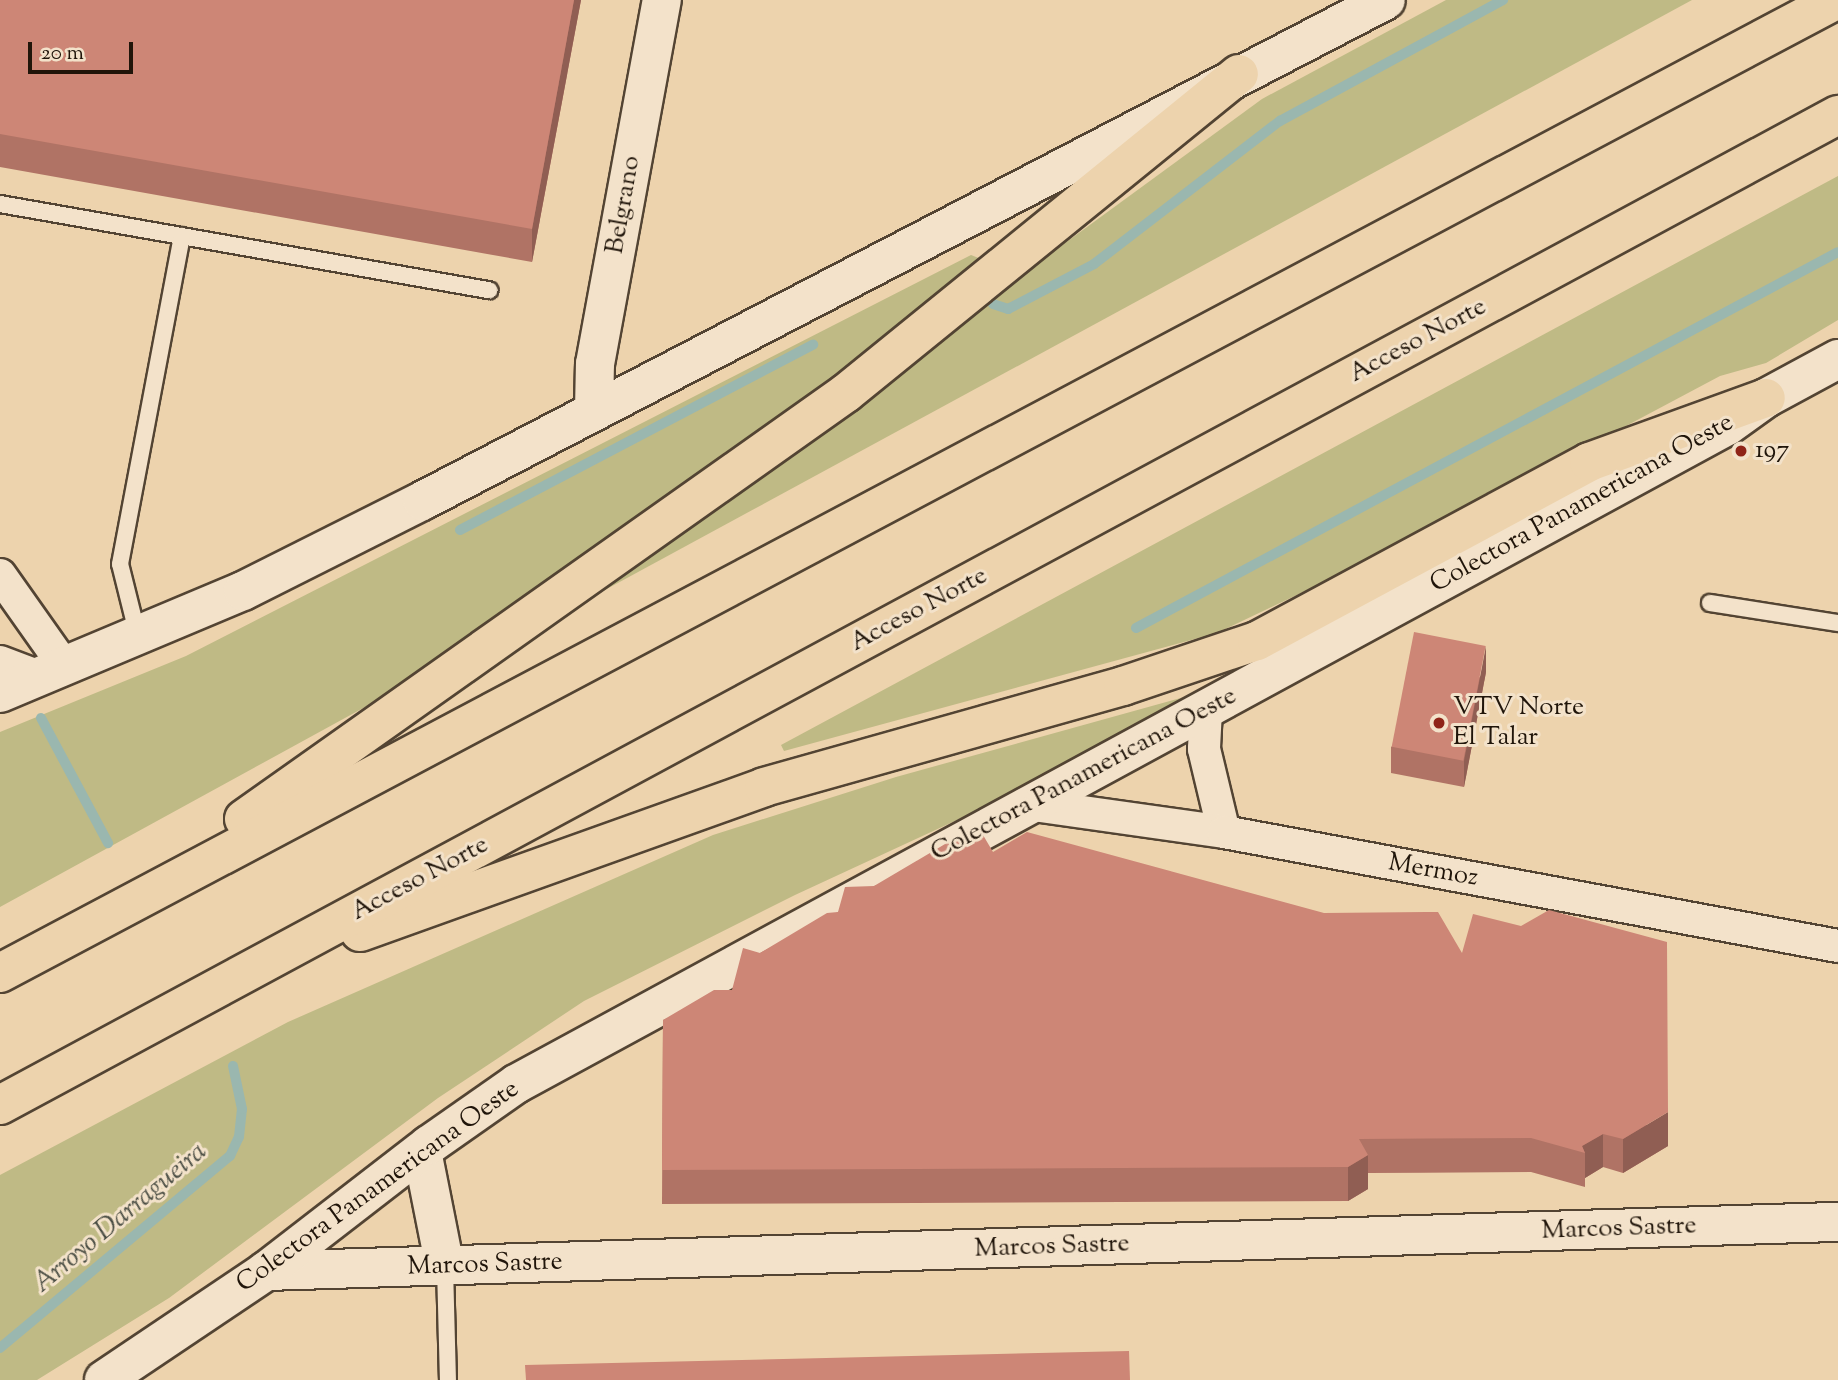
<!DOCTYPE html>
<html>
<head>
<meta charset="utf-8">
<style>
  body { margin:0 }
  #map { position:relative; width:1838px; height:1380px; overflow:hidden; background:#edd3ad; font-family:"Sorts Mill Goudy",serif }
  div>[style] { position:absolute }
  .green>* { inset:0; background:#bfba85 }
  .stream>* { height:10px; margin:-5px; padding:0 5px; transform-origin:5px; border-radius:5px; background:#9ab7af }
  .roads { filter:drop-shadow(2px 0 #534433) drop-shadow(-2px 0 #534433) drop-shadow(0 2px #534433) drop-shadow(0 -2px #534433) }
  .lane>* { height:16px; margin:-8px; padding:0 8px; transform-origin:8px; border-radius:8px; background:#f3e2ca }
  .street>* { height:32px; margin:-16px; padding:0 16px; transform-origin:16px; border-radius:16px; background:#f3e2ca }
  .secondary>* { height:38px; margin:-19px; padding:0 19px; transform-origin:19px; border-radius:19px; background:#f3e2ca }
  .highway>* { height:38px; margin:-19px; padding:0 19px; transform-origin:19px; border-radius:19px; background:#edd3ad }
  .wall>* { inset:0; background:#b07365 }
  .shaded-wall>* { inset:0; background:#905e53 }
  .building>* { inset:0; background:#cd8676; transform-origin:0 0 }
  .dots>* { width:19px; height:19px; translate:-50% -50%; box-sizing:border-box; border:4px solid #f3e2ca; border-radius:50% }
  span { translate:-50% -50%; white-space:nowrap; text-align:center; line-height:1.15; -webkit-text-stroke:6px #f3e2ca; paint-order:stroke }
  .street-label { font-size:26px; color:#20150a }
  .poi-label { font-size:26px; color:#20150a }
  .left { translate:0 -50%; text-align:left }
  .water-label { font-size:28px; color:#4b4e44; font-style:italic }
  .scale { position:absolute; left:28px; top:42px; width:105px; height:32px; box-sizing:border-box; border:4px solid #20150a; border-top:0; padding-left:9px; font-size:21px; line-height:24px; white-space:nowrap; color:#20150a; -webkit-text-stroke:5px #f3e2ca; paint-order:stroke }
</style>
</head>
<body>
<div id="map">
  <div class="green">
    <div style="clip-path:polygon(1446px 0,1692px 0,592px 597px,592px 589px,1262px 99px)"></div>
    <div style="clip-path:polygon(1838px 176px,1838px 320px,1766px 363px,1720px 376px,1412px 540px,1217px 633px,784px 751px,781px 745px)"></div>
    <div style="clip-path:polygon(971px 255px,981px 259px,830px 396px,508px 617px,376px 701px,0 907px,0 732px,186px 656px)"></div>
    <div style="clip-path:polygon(1231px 684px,1108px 750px,795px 895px,584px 1001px,438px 1098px,169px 1298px,37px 1380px,0 1380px,0 1175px,288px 1022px,713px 835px,896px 777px)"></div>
  </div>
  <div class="stream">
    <div style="left:993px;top:304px;width:16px;rotate:18deg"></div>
    <div style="left:1008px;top:309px;width:97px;rotate:-27.6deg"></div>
    <div style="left:1094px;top:264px;width:235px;rotate:-37.6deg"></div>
    <div style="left:1280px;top:121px;width:254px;rotate:-28.5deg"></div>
    <div style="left:460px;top:530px;width:399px;rotate:-27.7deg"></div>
    <div style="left:1136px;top:628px;width:796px;rotate:-28.17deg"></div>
    <div style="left:41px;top:718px;width:142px;rotate:61.8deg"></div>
    <div style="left:0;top:1348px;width:300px;rotate:-39.9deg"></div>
    <div style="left:230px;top:1156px;width:21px;rotate:-65deg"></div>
    <div style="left:239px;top:1137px;width:28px;rotate:-84deg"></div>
    <div style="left:242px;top:1109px;width:44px;rotate:-101.8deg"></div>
  </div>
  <div class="roads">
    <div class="lane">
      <div style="left:0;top:204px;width:497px;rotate:10deg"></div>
      <div style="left:1710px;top:603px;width:130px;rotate:8.9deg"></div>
      <div style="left:138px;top:636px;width:74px;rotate:-104deg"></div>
      <div style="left:120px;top:564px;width:334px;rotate:-79.3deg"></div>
      <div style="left:445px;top:1267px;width:113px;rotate:88.5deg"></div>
    </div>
    <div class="street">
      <div style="left:0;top:575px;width:113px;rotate:54.8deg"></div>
      <div style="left:0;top:662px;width:43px;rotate:20.6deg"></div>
      <div style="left:1206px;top:710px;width:39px;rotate:93deg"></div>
      <div style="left:1204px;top:749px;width:85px;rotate:76.5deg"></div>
      <div style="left:1026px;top:804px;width:200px;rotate:8deg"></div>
      <div style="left:1224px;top:832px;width:624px;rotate:10.52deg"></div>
    </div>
    <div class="secondary">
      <div style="left:594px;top:410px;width:46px;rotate:-88.8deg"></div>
      <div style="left:595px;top:364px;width:370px;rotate:-79.6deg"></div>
      <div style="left:0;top:693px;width:264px;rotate:-22.8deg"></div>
      <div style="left:243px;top:591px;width:200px;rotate:-26.7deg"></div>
      <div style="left:422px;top:501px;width:1086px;rotate:-27.46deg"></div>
      <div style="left:422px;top:1151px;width:118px;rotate:78.8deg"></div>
      <div style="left:266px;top:1271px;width:1573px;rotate:-1.79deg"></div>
      <div style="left:104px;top:1380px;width:195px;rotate:-33.9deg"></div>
      <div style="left:266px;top:1271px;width:206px;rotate:-37.7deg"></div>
      <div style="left:429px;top:1145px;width:106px;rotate:-35deg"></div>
      <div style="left:516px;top:1084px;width:1378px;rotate:-28.52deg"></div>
      <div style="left:1727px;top:426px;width:48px;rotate:-35.7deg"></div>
      <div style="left:1766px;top:398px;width:82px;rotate:-28.4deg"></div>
    </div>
    <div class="highway">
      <div style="left:244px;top:819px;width:737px;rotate:-35.28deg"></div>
      <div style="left:846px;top:393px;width:506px;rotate:-39.07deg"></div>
      <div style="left:360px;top:932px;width:429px;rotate:-19.7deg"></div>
      <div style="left:764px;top:787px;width:373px;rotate:-15.7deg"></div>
      <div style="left:1123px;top:686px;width:141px;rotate:-18.6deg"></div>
      <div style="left:1257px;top:641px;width:377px;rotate:-28.3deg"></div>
      <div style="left:1589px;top:462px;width:188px;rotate:-19.9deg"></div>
      <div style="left:0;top:973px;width:2078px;rotate:-27.92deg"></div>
      <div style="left:0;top:1105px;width:2088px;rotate:-28.31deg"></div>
    </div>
  </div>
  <div class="wall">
    <div style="clip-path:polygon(0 0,581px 0,532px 262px,0 167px)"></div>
    <div style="clip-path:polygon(1486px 672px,1464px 787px,1391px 773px,1391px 747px)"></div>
    <div style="clip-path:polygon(993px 852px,1462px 953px,1668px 1146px,1623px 1173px,1603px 1167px,1585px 1178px,1585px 1187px,1531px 1172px,1368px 1173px,1368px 1189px,1348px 1201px,662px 1204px,663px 1020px,732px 990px,760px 953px,838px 912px,874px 886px)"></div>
  </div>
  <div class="shaded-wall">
    <div style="clip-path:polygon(574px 0,581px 0,532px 262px,532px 229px)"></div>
    <div style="clip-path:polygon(1486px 646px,1486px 672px,1464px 787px,1464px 761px)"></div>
    <div style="clip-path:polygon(1668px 1112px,1668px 1146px,1623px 1173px,1623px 1139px)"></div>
    <div style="clip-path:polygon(1603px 1134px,1603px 1167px,1585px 1178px,1585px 1153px,1582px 1146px)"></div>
    <div style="clip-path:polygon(1368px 1155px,1368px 1189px,1348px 1201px,1348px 1167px)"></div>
  </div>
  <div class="building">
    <div style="clip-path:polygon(0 0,574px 0,532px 229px,0 134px)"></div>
    <div style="left:1414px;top:632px;width:73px;height:117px;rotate:11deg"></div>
    <div style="clip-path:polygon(967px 831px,983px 835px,993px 852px,1027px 832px,1324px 913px,1438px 912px,1462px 953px,1473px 914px,1521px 926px,1549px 910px,1667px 942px,1668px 1112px,1623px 1139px,1603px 1134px,1582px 1146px,1585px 1153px,1531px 1138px,1359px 1139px,1368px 1155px,1348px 1167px,662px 1170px,663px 1020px,714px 990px,732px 990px,743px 948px,760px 953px,827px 913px,838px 912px,845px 887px,874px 886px)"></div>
    <div style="clip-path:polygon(1129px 1351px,1130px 1380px,526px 1380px,525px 1365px)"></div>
  </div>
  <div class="dots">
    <div style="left:1741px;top:451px;background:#8f2418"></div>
    <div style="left:1439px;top:723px;background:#8f2418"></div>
  </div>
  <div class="street-label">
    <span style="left:624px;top:205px;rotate:-80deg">Belgrano</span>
    <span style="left:1418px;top:341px;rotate:-28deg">Acceso Norte</span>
    <span style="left:1582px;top:504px;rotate:-29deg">Colectora Panamericana Oeste</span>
    <span style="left:919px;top:610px;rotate:-28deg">Acceso Norte</span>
    <span style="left:1084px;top:775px;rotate:-28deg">Colectora Panamericana Oeste</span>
    <span style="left:1433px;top:871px;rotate:10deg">Mermoz</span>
    <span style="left:420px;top:879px;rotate:-28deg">Acceso Norte</span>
    <span style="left:378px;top:1187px;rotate:-36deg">Colectora Panamericana Oeste</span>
    <span style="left:1619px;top:1229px;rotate:-2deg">Marcos Sastre</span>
    <span style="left:1052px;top:1247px;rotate:-2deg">Marcos Sastre</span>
    <span style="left:485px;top:1265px;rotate:-2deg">Marcos Sastre</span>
  </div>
  <div class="poi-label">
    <span class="left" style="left:1755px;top:451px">197</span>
    <span class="left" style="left:1453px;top:723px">VTV Norte<br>El Talar</span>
  </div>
  <div class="water-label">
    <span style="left:120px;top:1218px;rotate:-40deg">Arroyo Darragueira</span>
  </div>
  <div class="scale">20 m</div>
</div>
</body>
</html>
